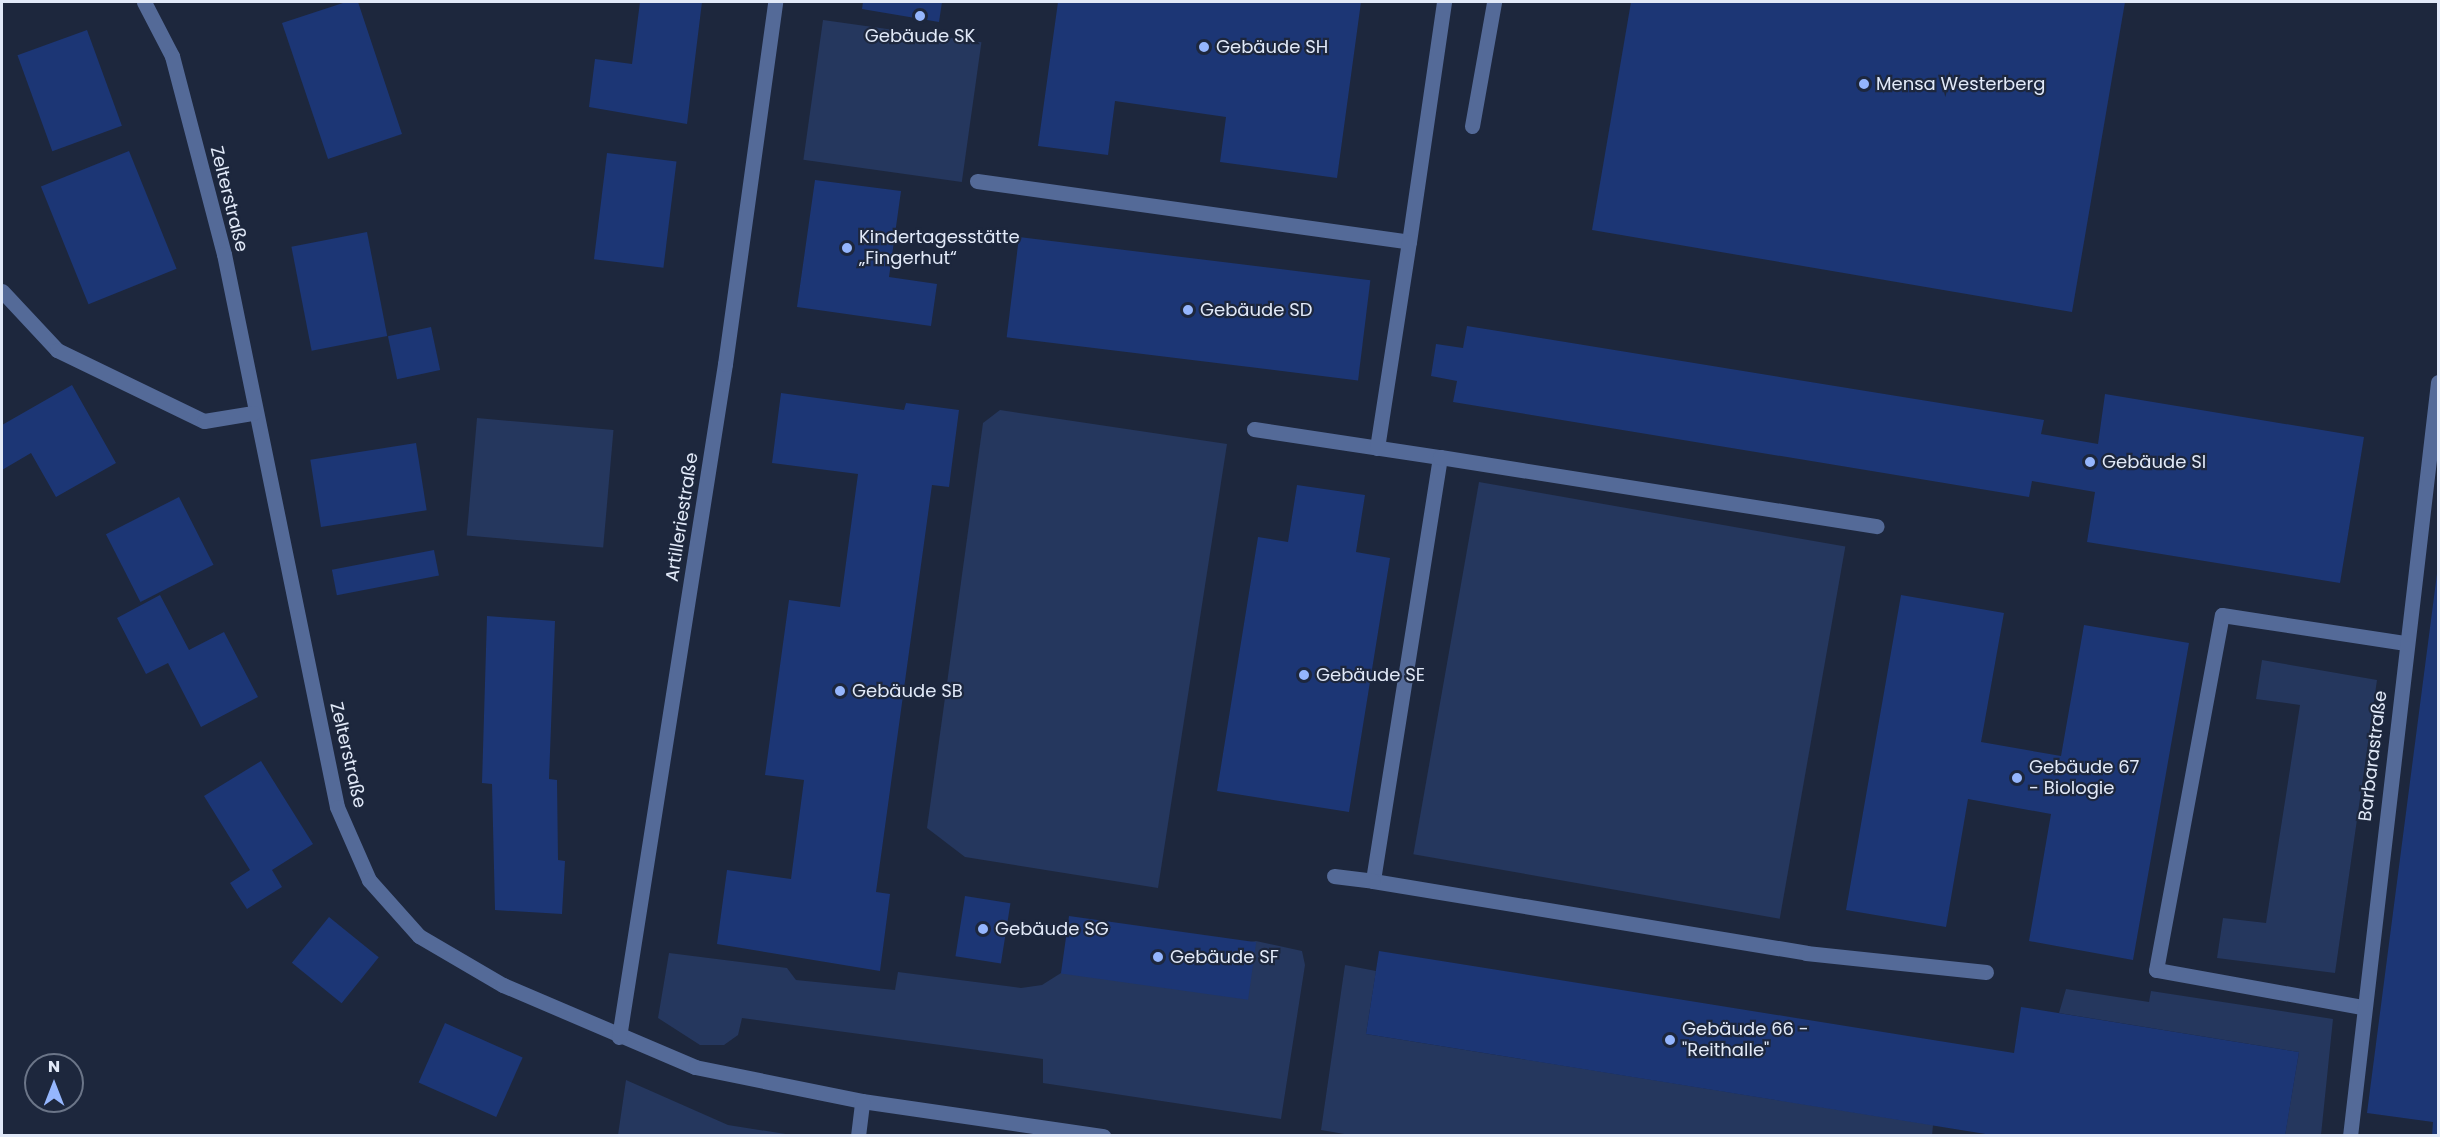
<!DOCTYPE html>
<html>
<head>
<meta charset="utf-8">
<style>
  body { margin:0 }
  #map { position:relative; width:2440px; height:1137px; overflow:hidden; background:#1d273d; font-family:Poppins,sans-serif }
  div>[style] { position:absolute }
  .green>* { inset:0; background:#25375e; transform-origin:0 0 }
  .building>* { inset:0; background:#1c3675; transform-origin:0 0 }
  .minor>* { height:15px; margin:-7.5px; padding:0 7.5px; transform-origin:7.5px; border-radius:7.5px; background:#546a98 }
  .dots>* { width:16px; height:16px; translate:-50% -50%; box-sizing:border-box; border:3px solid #1d273d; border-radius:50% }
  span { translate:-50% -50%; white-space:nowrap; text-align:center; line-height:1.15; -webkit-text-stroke:4.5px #1d273d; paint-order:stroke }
  .poi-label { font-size:18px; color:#e1e9f8 }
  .left { translate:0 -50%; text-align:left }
  .street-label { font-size:18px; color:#e1e9f8 }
  .frame { position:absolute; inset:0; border:3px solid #e1e9f8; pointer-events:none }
  .north { position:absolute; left:24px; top:1053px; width:60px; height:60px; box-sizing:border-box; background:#1d273d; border:2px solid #6b7588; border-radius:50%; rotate:0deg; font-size:16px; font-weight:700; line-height:24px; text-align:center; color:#e1e9f8 }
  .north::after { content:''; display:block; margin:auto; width:21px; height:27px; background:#95b6fd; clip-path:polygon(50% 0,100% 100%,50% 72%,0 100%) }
</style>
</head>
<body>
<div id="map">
  <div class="green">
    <div style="left:823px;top:20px;width:160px;height:141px;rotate:8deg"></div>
    <div style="clip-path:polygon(1000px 410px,1227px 444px,1158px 888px,965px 857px,927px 828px,983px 423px)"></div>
    <div style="left:477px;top:418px;width:137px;height:118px;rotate:5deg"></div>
    <div style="left:1479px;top:482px;width:372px;height:378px;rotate:10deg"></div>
    <div style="clip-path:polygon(2262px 660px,2377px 680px,2335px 973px,2217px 958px,2223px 918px,2266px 923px,2300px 705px,2256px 699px)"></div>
    <div style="clip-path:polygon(1256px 941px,1302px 951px,1305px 965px,1281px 1119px,1043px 1083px,1043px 1059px,742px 1018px,738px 1035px,724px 1045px,700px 1045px,658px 1018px,669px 953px,787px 968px,796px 980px,895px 990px,898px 972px,1021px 988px,1042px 985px,1061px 973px)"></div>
    <div style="clip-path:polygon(1345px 965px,1376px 971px,1366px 1034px,1933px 1125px,1932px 1136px,1356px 1136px,1321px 1130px)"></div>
    <div style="clip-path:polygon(2066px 989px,2149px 1002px,2151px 991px,2333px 1019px,2321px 1135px,2285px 1135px,2299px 1052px,2059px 1013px)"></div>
    <div style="clip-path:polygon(626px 1080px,728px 1125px,792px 1135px,618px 1135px)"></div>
  </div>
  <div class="building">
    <div style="clip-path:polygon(346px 2px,358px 2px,402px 134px,328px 159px,282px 23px)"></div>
    <div style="clip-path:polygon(640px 2px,702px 2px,687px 124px,589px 107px,595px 59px,632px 64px)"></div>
    <div style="clip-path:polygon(863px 2px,942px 2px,939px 22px,862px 9px)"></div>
    <div style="clip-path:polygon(1058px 2px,1361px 2px,1337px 178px,1220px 162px,1226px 117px,1115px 101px,1108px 155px,1038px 146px)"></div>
    <div style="clip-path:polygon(1631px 2px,2125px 2px,2072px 312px,1592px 230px)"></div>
    <div style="left:87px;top:30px;width:102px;height:74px;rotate:70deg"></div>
    <div style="left:129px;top:151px;width:127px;height:95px;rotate:68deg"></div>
    <div style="left:607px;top:153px;width:70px;height:107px;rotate:7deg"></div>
    <div style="clip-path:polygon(815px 180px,901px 191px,889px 277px,937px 284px,931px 326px,797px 307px)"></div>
    <div style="left:367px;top:232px;width:106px;height:77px;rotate:79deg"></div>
    <div style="left:1019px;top:237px;width:354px;height:101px;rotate:7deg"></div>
    <div style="clip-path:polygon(1467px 326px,2044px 420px,2041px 434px,2098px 444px,2105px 394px,2364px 437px,2340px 583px,2087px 542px,2095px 492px,2032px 481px,2029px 497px,1453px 402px,1457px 381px,1431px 376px,1436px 344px,1463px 348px)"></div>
    <div style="left:431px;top:327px;width:44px;height:44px;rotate:78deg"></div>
    <div style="clip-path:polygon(72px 385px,116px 463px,56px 497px,31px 453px,2px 470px,2px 425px)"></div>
    <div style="clip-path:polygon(781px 393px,904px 410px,906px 403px,959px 410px,949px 487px,932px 485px,876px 892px,890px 894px,880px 971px,717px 944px,727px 870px,791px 879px,804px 780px,765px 775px,789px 600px,840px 607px,858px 474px,772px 463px)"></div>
    <div style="left:416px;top:443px;width:68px;height:107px;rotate:81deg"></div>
    <div style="clip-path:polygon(1297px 485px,1365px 495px,1356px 552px,1390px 558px,1349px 812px,1217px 791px,1258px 537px,1288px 542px)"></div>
    <div style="left:179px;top:497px;width:76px;height:82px;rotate:63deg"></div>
    <div style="left:434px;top:550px;width:26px;height:104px;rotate:79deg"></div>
    <div style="clip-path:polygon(2438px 566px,2438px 1136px,2432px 1136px,2433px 1122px,2367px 1113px)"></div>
    <div style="clip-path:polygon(160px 595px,189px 650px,224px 632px,258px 697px,201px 727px,168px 663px,146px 674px,117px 618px)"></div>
    <div style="clip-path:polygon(1901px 595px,2004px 613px,1981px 742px,2061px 756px,2084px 625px,2189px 643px,2133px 960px,2029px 941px,2051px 814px,1968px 799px,1946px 927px,1846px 910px)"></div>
    <div style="clip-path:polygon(487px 616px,555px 621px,549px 779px,557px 780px,558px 860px,565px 861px,562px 914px,495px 910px,492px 784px,482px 783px)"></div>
    <div style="clip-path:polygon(261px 761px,313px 844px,272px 870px,282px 887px,247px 909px,230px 883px,250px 870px,204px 796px)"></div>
    <div style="left:965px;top:896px;width:46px;height:61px;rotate:9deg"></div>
    <div style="left:1069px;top:916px;width:189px;height:58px;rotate:8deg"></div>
    <div style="left:329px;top:917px;width:64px;height:59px;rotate:39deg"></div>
    <div style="clip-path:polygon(1379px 951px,2014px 1053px,2021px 1007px,2299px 1052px,2285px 1136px,1998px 1136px,1366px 1034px)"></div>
    <div style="left:445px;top:1023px;width:85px;height:65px;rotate:24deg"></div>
  </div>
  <div class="minor">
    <div style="left:144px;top:2px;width:61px;rotate:62.6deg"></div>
    <div style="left:172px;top:56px;width:205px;rotate:75.3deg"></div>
    <div style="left:224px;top:254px;width:564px;rotate:78.45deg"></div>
    <div style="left:337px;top:807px;width:80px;rotate:66.3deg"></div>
    <div style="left:369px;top:880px;width:75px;rotate:48.2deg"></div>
    <div style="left:419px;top:936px;width:97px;rotate:30.3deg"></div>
    <div style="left:503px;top:985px;width:209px;rotate:23.1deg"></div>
    <div style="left:695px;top:1067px;width:170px;rotate:11.5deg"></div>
    <div style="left:862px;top:1101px;width:244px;rotate:8.3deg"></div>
    <div style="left:1472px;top:126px;width:126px;rotate:-79.9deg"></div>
    <div style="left:977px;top:181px;width:436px;rotate:8deg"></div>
    <div style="left:1409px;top:242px;width:243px;rotate:-81.7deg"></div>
    <div style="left:2px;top:291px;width:81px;rotate:47deg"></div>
    <div style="left:57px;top:350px;width:163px;rotate:25.8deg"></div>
    <div style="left:204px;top:421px;width:50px;rotate:-9.3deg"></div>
    <div style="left:1254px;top:429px;width:188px;rotate:8.6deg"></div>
    <div style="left:1440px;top:457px;width:429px;rotate:99deg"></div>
    <div style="left:1373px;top:881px;width:439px;rotate:9.4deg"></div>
    <div style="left:1806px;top:953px;width:181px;rotate:6deg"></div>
    <div style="left:1377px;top:448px;width:208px;rotate:-81.2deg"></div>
    <div style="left:1440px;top:457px;width:442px;rotate:9deg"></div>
    <div style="left:1334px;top:876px;width:39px;rotate:7deg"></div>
    <div style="left:2362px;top:1007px;width:209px;rotate:-169.8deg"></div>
    <div style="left:2156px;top:970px;width:361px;rotate:-79.5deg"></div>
    <div style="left:2222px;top:615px;width:186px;rotate:8.7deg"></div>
    <div style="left:619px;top:1037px;width:681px;rotate:-81.05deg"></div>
    <div style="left:725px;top:364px;width:365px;rotate:-82.1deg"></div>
    <div style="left:858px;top:1136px;width:35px;rotate:-83deg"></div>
    <div style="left:2350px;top:1136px;width:759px;rotate:-83.34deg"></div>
  </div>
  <div class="dots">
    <div style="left:920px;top:16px;background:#95b6fd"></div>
    <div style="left:1204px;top:47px;background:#95b6fd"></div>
    <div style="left:1864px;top:84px;background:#95b6fd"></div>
    <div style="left:847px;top:248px;background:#95b6fd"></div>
    <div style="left:1188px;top:310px;background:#95b6fd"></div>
    <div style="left:2090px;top:462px;background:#95b6fd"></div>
    <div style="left:1304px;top:675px;background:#95b6fd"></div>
    <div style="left:840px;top:691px;background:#95b6fd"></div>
    <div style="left:2017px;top:778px;background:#95b6fd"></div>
    <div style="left:983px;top:929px;background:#95b6fd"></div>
    <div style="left:1158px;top:957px;background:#95b6fd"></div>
    <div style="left:1670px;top:1040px;background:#95b6fd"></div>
  </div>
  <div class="poi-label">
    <span style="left:920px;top:36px">Gebäude SK</span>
    <span class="left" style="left:1216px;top:47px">Gebäude SH</span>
    <span class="left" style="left:1876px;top:84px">Mensa Westerberg</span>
    <span class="left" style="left:859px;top:248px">Kindertagesstätte<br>„Fingerhut“</span>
    <span class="left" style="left:1200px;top:310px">Gebäude SD</span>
    <span class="left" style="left:2102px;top:462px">Gebäude SI</span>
    <span class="left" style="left:1316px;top:675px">Gebäude SE</span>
    <span class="left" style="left:852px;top:691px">Gebäude SB</span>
    <span class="left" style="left:2029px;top:778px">Gebäude 67<br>- Biologie</span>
    <span class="left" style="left:995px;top:929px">Gebäude SG</span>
    <span class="left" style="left:1170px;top:957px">Gebäude SF</span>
    <span class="left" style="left:1682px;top:1040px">Gebäude 66 -<br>"Reithalle"</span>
  </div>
  <div class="street-label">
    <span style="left:229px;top:199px;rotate:76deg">Zelterstraße</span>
    <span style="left:682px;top:517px;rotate:-81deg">Artilleriestraße</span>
    <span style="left:348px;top:755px;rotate:77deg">Zelterstraße</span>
    <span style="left:2373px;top:756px;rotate:-83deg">Barbarastraße</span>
  </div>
  <div class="frame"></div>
  <div class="north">N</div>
</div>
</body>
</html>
